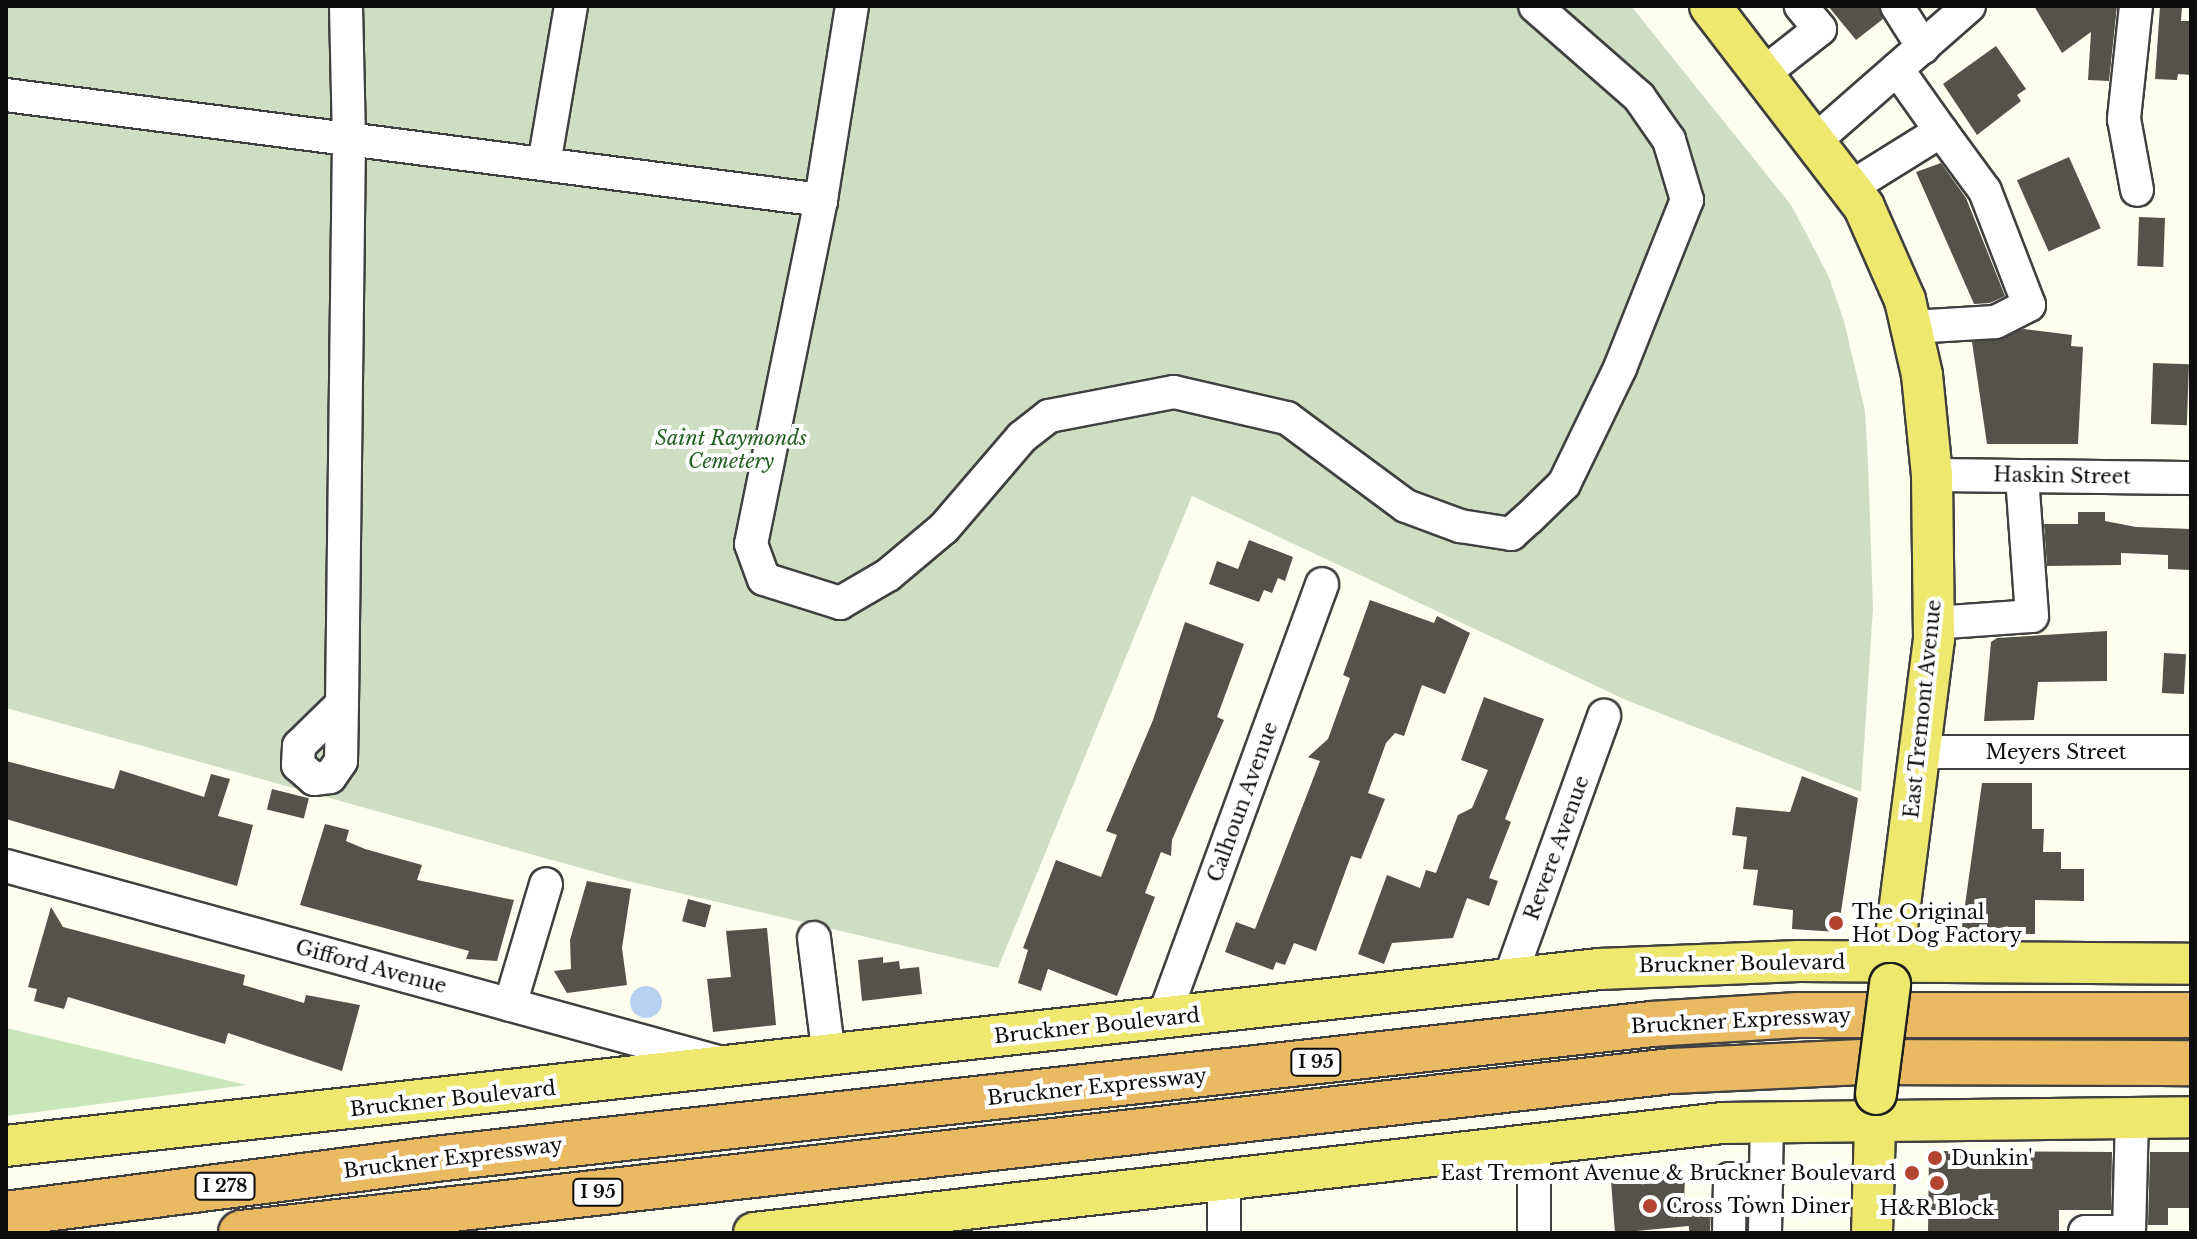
<!DOCTYPE html>
<html>
<head>
<meta charset="utf-8">
<style>
  body { margin:0 }
  #map { position:relative; width:2197px; height:1239px; overflow:hidden; background:#fefeef; font-family:"Libre Baskerville",serif }
  div>[style] { position:absolute }
  .green>* { inset:0; background:#c9e6bb }
  .cemetery>* { inset:0; background:#cfdec2 }
  .water>* { inset:0; background:#b8d0f1 }
  .round { border-radius:50% }
  .building>* { inset:0; background:#55514b; transform-origin:0 0 }
  .roads { filter:drop-shadow(2px 0 #404040) drop-shadow(-2px 0 #404040) drop-shadow(0 2px #404040) drop-shadow(0 -2px #404040) }
  .minor>* { height:32px; margin:-16px; padding:0 16px; transform-origin:16px; border-radius:16px; background:#fff }
  .major>* { height:40px; margin:-20px; padding:0 20px; transform-origin:20px; border-radius:20px; background:#eee86f }
  .highway>* { height:44px; margin:-22px; padding:0 22px; transform-origin:22px; border-radius:22px; background:#e9ba62 }
  .bridges { filter:drop-shadow(2px 0 #1e1e1e) drop-shadow(-2px 0 #1e1e1e) drop-shadow(0 2px #1e1e1e) drop-shadow(0 -2px #1e1e1e) }
  .major-bridge>* { height:40px; margin:-20px; padding:0 20px; transform-origin:20px; border-radius:20px; background:#eee86f }
  .dots>* { width:22px; height:22px; translate:-50% -50%; box-sizing:border-box; border:4px solid #fff; border-radius:50% }
  span { translate:-50% -50%; white-space:nowrap; text-align:center; line-height:1.15; -webkit-text-stroke:8px #fff; paint-order:stroke }
  .shield-label span { padding:2px 6px; background:#fff; border:2px solid; border-radius:6px; -webkit-text-stroke-width:0 }
  .shield-label { font-size:18px; color:#0d0d0d; font-weight:700 }
  .park-label { font-size:20px; color:#246023; font-style:italic }
  .street-label { font-size:20px; color:#0d0d0d }
  .poi-label { font-size:20px; color:#0d0d0d }
  .left { translate:0 -50%; text-align:left }
  .right { translate:-100% -50%; text-align:right }
  .frame { position:absolute; inset:0; border:8px solid #0d0d0d; pointer-events:none }
</style>
</head>
<body>
<div id="map">
  <div class="green">
    <div style="clip-path:polygon(6px 1028px,247px 1085px,6px 1116px)"></div>
  </div>
  <div class="cemetery">
    <div style="clip-path:polygon(6px 6px,1631px 6px,1791px 205px,1828px 275px,1844px 321px,1865px 411px,1868px 462px,1873px 608px,1861px 792px,1626px 700px,1192px 496px,998px 968px,624px 880px,6px 708px)"></div>
  </div>
  <div class="water">
    <div class="round" style="left:630px;top:986px;width:32px;height:32px"></div>
  </div>
  <div class="building">
    <div style="clip-path:polygon(1828px 6px,1878px 6px,1883px 19px,1856px 40px)"></div>
    <div style="clip-path:polygon(2034px 6px,2117px 6px,2109px 81px,2088px 80px,2091px 32px,2062px 53px)"></div>
    <div style="clip-path:polygon(2160px 6px,2182px 6px,2181px 21px,2191px 21px,2191px 75px,2178px 74px,2177px 80px,2155px 79px)"></div>
    <div style="clip-path:polygon(1996px 46px,2026px 89px,2017px 95px,2021px 101px,1977px 135px,1943px 84px)"></div>
    <div style="left:2069px;top:157px;width:78px;height:57px;rotate:66deg"></div>
    <div style="clip-path:polygon(1941px 163px,1966px 198px,2005px 296px,1990px 303px,1974px 304px,1916px 172px)"></div>
    <div style="left:2139px;top:217px;width:26px;height:49px;rotate:2deg"></div>
    <div style="clip-path:polygon(2024px 329px,2072px 335px,2071px 346px,2083px 347px,2078px 444px,1987px 444px,1972px 342px)"></div>
    <div style="left:2153px;top:363px;width:36px;height:61px;rotate:2deg"></div>
    <div style="clip-path:polygon(2078px 512px,2105px 512px,2105px 521px,2136px 527px,2191px 529px,2191px 570px,2168px 569px,2168px 555px,2121px 553px,2121px 565px,2047px 566px,2044px 524px,2078px 524px)"></div>
    <div style="clip-path:polygon(1249px 540px,1293px 557px,1285px 581px,1278px 578px,1272px 593px,1264px 590px,1259px 602px,1209px 584px,1217px 561px,1238px 569px)"></div>
    <div style="clip-path:polygon(1370px 600px,1434px 623px,1437px 616px,1470px 633px,1445px 694px,1422px 685px,1404px 736px,1395px 733px,1386px 743px,1368px 793px,1385px 799px,1361px 859px,1351px 856px,1316px 951px,1294px 943px,1285px 965px,1276px 962px,1273px 970px,1225px 952px,1236px 922px,1255px 929px,1320px 761px,1308px 757px,1328px 739px,1350px 678px,1343px 675px)"></div>
    <div style="clip-path:polygon(1185px 622px,1244px 644px,1217px 717px,1224px 720px,1172px 840px,1171px 856px,1161px 852px,1145px 893px,1155px 897px,1117px 996px,1048px 969px,1041px 991px,1018px 983px,1028px 950px,1023px 948px,1056px 860px,1101px 877px,1117px 835px,1106px 831px,1153px 720px)"></div>
    <div style="clip-path:polygon(2107px 631px,2107px 681px,2038px 682px,2034px 720px,1984px 721px,1991px 642px,1997px 638px)"></div>
    <div style="left:2164px;top:653px;width:22px;height:40px;rotate:3deg"></div>
    <div style="clip-path:polygon(1484px 697px,1544px 719px,1505px 819px,1511px 822px,1489px 878px,1498px 881px,1489px 906px,1467px 898px,1453px 938px,1392px 943px,1384px 964px,1358px 954px,1387px 875px,1420px 888px,1426px 870px,1436px 873px,1458px 815px,1472px 808px,1488px 770px,1461px 760px)"></div>
    <div style="clip-path:polygon(6px 761px,114px 789px,120px 770px,204px 797px,211px 774px,230px 779px,218px 816px,253px 825px,237px 886px,6px 819px)"></div>
    <div style="clip-path:polygon(1802px 776px,1858px 798px,1838px 932px,1792px 929px,1793px 910px,1753px 905px,1758px 870px,1743px 869px,1747px 837px,1732px 835px,1736px 807px,1790px 812px)"></div>
    <div style="clip-path:polygon(1982px 783px,2032px 783px,2032px 829px,2044px 829px,2043px 852px,2061px 852px,2061px 869px,2084px 869px,2084px 901px,2035px 900px,2035px 934px,1961px 934px)"></div>
    <div style="left:272px;top:789px;width:38px;height:21px;rotate:14deg"></div>
    <div style="clip-path:polygon(325px 824px,349px 830px,346px 841px,365px 849px,422px 865px,417px 880px,514px 900px,497px 961px,466px 959px,469px 951px,300px 905px)"></div>
    <div style="clip-path:polygon(587px 881px,631px 889px,622px 948px,627px 985px,567px 993px,554px 971px,571px 969px,570px 940px)"></div>
    <div style="left:688px;top:899px;width:24px;height:23px;rotate:15deg"></div>
    <div style="clip-path:polygon(51px 907px,63px 927px,245px 975px,243px 985px,304px 1003px,306px 995px,360px 1005px,342px 1071px,228px 1033px,225px 1044px,68px 997px,64px 1009px,34px 1001px,37px 989px,28px 987px)"></div>
    <div style="clip-path:polygon(767px 928px,776px 1025px,713px 1032px,707px 979px,731px 977px,726px 931px)"></div>
    <div style="clip-path:polygon(883px 957px,883px 963px,899px 961px,900px 969px,919px 967px,922px 994px,862px 1001px,858px 960px)"></div>
    <div style="clip-path:polygon(1929px 1151px,2112px 1152px,2111px 1210px,2059px 1210px,2059px 1233px,1928px 1233px)"></div>
    <div style="clip-path:polygon(2150px 1152px,2191px 1152px,2191px 1208px,2168px 1208px,2168px 1225px,2148px 1225px)"></div>
    <div style="clip-path:polygon(1668px 1171px,1685px 1177px,1684px 1204px,1711px 1204px,1710px 1233px,1689px 1233px,1689px 1226px,1615px 1233px,1611px 1181px)"></div>
  </div>
  <div class="roads">
    <div class="minor">
      <div style="left:852px;top:6px;width:196px;rotate:99.1deg"></div>
      <div style="left:821px;top:200px;width:351px;rotate:101.5deg"></div>
      <div style="left:751px;top:544px;width:37px;rotate:70deg"></div>
      <div style="left:764px;top:579px;width:80px;rotate:17.5deg"></div>
      <div style="left:840px;top:603px;width:56px;rotate:-30.3deg"></div>
      <div style="left:888px;top:575px;width:73px;rotate:-40deg"></div>
      <div style="left:944px;top:528px;width:120px;rotate:-49.4deg"></div>
      <div style="left:1022px;top:437px;width:34px;rotate:-38deg"></div>
      <div style="left:1049px;top:416px;width:127px;rotate:-10.9deg"></div>
      <div style="left:1174px;top:392px;width:116px;rotate:13deg"></div>
      <div style="left:1287px;top:418px;width:148px;rotate:36.5deg"></div>
      <div style="left:1406px;top:506px;width:58px;rotate:20.3deg"></div>
      <div style="left:1460px;top:526px;width:52px;rotate:8.9deg"></div>
      <div style="left:1511px;top:534px;width:24px;rotate:-42deg"></div>
      <div style="left:1529px;top:518px;width:49px;rotate:-44.2deg"></div>
      <div style="left:1564px;top:484px;width:129px;rotate:-64.2deg"></div>
      <div style="left:1620px;top:368px;width:181px;rotate:-68.3deg"></div>
      <div style="left:1687px;top:200px;width:63px;rotate:-106.7deg"></div>
      <div style="left:1669px;top:140px;width:52px;rotate:-124.9deg"></div>
      <div style="left:1639px;top:97px;width:138px;rotate:-138.8deg"></div>
      <div style="left:1897px;top:6px;width:49px;rotate:57.6deg"></div>
      <div style="left:2136px;top:6px;width:114px;rotate:96.1deg"></div>
      <div style="left:2124px;top:119px;width:72px;rotate:79.6deg"></div>
      <div style="left:1897px;top:69px;width:76px;rotate:54.6deg"></div>
      <div style="left:1764px;top:73px;width:71px;rotate:-38.2deg"></div>
      <div style="left:1820px;top:29px;width:30px;rotate:-130deg"></div>
      <div style="left:6px;top:95px;width:822px;rotate:7.34deg"></div>
      <div style="left:1817px;top:139px;width:202px;rotate:-41.2deg"></div>
      <div style="left:544px;top:164px;width:160px;rotate:-80.3deg"></div>
      <div style="left:1851px;top:187px;width:106px;rotate:-31.9deg"></div>
      <div style="left:1941px;top:131px;width:74px;rotate:53.7deg"></div>
      <div style="left:1985px;top:191px;width:122px;rotate:68.9deg"></div>
      <div style="left:2029px;top:305px;width:38px;rotate:153deg"></div>
      <div style="left:1995px;top:322px;width:83px;rotate:176.6deg"></div>
      <div style="left:1932px;top:475px;width:259px;rotate:0.7deg"></div>
      <div style="left:1934px;top:623px;width:98px;rotate:-4.1deg"></div>
      <div style="left:2032px;top:616px;width:140px;rotate:-94.1deg"></div>
      <div style="left:342px;top:704px;width:60px;rotate:135.7deg"></div>
      <div style="left:299px;top:746px;width:19px;rotate:93deg"></div>
      <div style="left:298px;top:765px;width:21px;rotate:41deg"></div>
      <div style="left:314px;top:779px;width:16px;rotate:-7deg"></div>
      <div style="left:330px;top:777px;width:19px;rotate:-55deg"></div>
      <div style="left:341px;top:761px;width:57px;rotate:-89deg"></div>
      <div style="left:342px;top:704px;width:565px;rotate:-89.29deg"></div>
      <div style="left:349px;top:139px;width:133px;rotate:-91.3deg"></div>
      <div style="left:1921px;top:752px;width:270px"></div>
      <div style="left:6px;top:866px;width:743px;rotate:15.38deg"></div>
      <div style="left:814px;top:938px;width:120px;rotate:82.8deg"></div>
      <div style="left:1509px;top:980px;width:281px;rotate:-70.2deg"></div>
      <div style="left:510px;top:1005px;width:126px;rotate:-73.4deg"></div>
      <div style="left:1163px;top:1019px;width:463px;rotate:-69.9deg"></div>
      <div style="left:1224px;top:1179px;width:54px;rotate:90deg"></div>
      <div style="left:2085px;top:1232px;width:44px"></div>
      <div style="left:2129px;top:1232px;width:115px;rotate:-88.5deg"></div>
      <div style="left:1534px;top:1233px;width:89px;rotate:-90deg"></div>
      <div style="left:1729px;top:1233px;width:54px;rotate:-88.9deg"></div>
      <div style="left:1730px;top:1179px;width:37px"></div>
      <div style="left:1765px;top:1233px;width:113px;rotate:-89deg"></div>
    </div>
    <div class="major">
      <div style="left:1710px;top:6px;width:253px;rotate:52.5deg"></div>
      <div style="left:1864px;top:207px;width:102px;rotate:66.2deg"></div>
      <div style="left:1905px;top:300px;width:77px;rotate:77.2deg"></div>
      <div style="left:1922px;top:375px;width:100px;rotate:84.3deg"></div>
      <div style="left:1932px;top:475px;width:164px;rotate:89.3deg"></div>
      <div style="left:1934px;top:639px;width:348px;rotate:97.3deg"></div>
      <div style="left:6px;top:1146px;width:1604px;rotate:-6.34deg"></div>
      <div style="left:1600px;top:969px;width:199px;rotate:-2.3deg"></div>
      <div style="left:1799px;top:961px;width:392px;rotate:0.4deg"></div>
      <div style="left:754px;top:1233px;width:974px;rotate:-6.48deg"></div>
      <div style="left:1722px;top:1123px;width:469px;rotate:-0.7deg"></div>
      <div style="left:1872px;top:1233px;width:139px;rotate:-88.4deg"></div>
    </div>
    <div class="highway">
      <div style="left:6px;top:1214px;width:442px;rotate:-7.3deg"></div>
      <div style="left:444px;top:1158px;width:1214px;rotate:-6.33deg"></div>
      <div style="left:1651px;top:1024px;width:147px;rotate:-3.5deg"></div>
      <div style="left:1798px;top:1015px;width:393px"></div>
      <div style="left:241px;top:1233px;width:1440px;rotate:-6.46deg"></div>
      <div style="left:1672px;top:1071px;width:190px;rotate:-2.7deg"></div>
      <div style="left:1862px;top:1062px;width:329px;rotate:0.2deg"></div>
    </div>
  </div>
  <div class="bridges">
    <div class="major-bridge">
      <div style="left:1876px;top:1094px;width:111px;rotate:-82.7deg"></div>
    </div>
  </div>
  <div class="dots">
    <div style="left:1836px;top:923px;background:#b24430"></div>
    <div style="left:1935px;top:1158px;background:#b24430"></div>
    <div style="left:1912px;top:1173px;background:#b24430"></div>
    <div style="left:1937px;top:1183px;background:#b24430"></div>
    <div style="left:1650px;top:1206px;background:#b24430"></div>
  </div>
  <div class="shield-label">
    <span style="left:1316px;top:1062px">I 95</span>
    <span style="left:225px;top:1186px">I 278</span>
    <span style="left:598px;top:1192px">I 95</span>
  </div>
  <div class="park-label">
    <span style="left:731px;top:450px">Saint Raymonds<br>Cemetery</span>
  </div>
  <div class="street-label">
    <span style="left:2062px;top:476px;rotate:1deg">Haskin Street</span>
    <span style="left:1923px;top:709px;rotate:-84deg">East Tremont Avenue</span>
    <span style="left:2056px;top:752px">Meyers Street</span>
    <span style="left:1243px;top:802px;rotate:-70deg">Calhoun Avenue</span>
    <span style="left:1557px;top:848px;rotate:-70deg">Revere Avenue</span>
    <span style="left:1742px;top:964px;rotate:-1deg">Bruckner Boulevard</span>
    <span style="left:371px;top:967px;rotate:15deg">Gifford Avenue</span>
    <span style="left:1741px;top:1021px;rotate:-3deg">Bruckner Expressway</span>
    <span style="left:1097px;top:1026px;rotate:-6deg">Bruckner Boulevard</span>
    <span style="left:1097px;top:1087px;rotate:-6deg">Bruckner Expressway</span>
    <span style="left:453px;top:1099px;rotate:-6deg">Bruckner Boulevard</span>
    <span style="left:453px;top:1158px;rotate:-7deg">Bruckner Expressway</span>
  </div>
  <div class="poi-label">
    <span class="left" style="left:1852px;top:924px">The Original<br>Hot Dog Factory</span>
    <span class="left" style="left:1951px;top:1158px">Dunkin'</span>
    <span class="right" style="left:1896px;top:1173px">East Tremont Avenue &amp; Bruckner Boulevard</span>
    <span class="left" style="left:1666px;top:1206px">Cross Town Diner</span>
    <span style="left:1937px;top:1208px">H&amp;R Block</span>
  </div>
  <div class="frame"></div>
</div>
</body>
</html>
